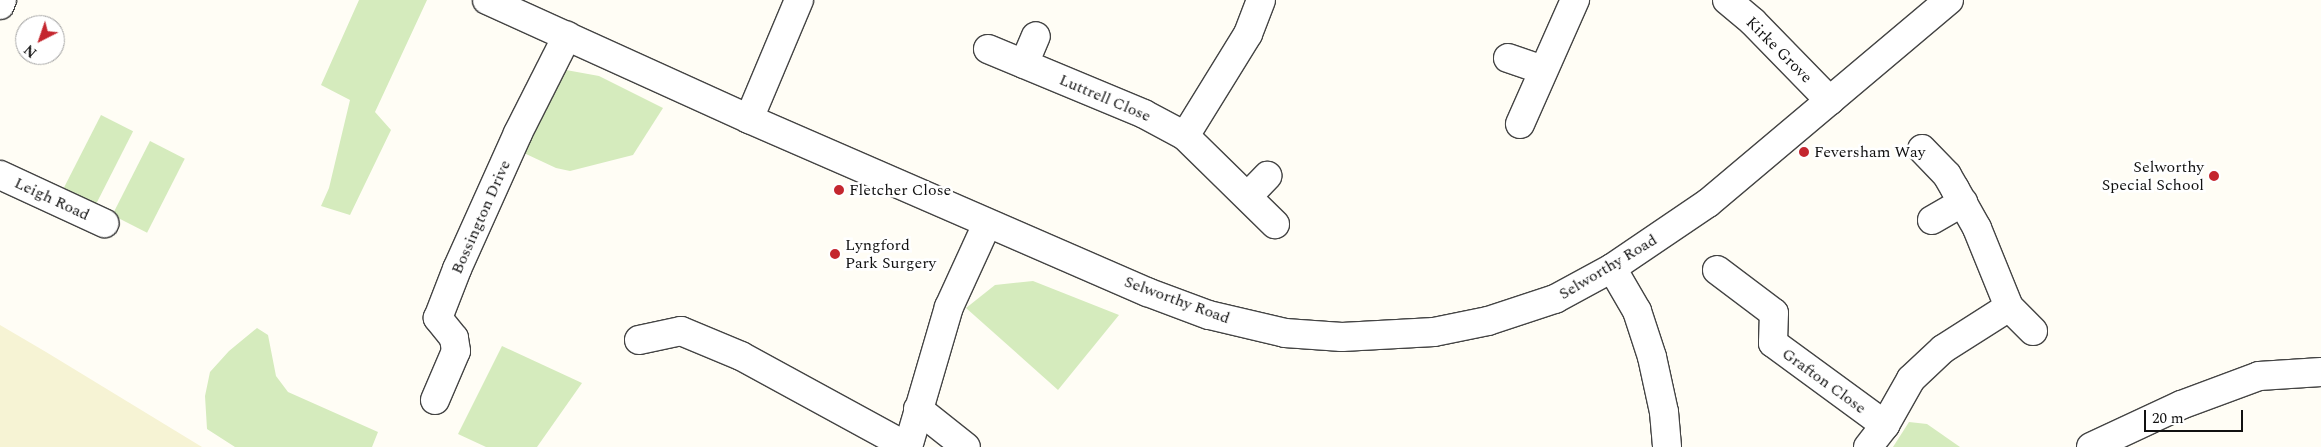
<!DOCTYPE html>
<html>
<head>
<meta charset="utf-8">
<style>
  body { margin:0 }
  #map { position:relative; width:2321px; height:447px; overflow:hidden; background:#fffdf5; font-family:Spectral,serif }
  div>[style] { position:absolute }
  .farmland>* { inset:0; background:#f6f3d4 }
  .green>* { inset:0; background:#d5ebbd; transform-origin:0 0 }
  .roads { filter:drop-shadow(1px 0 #444) drop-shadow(-1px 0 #444) drop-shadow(0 1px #444) drop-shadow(0 -1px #444) }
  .minor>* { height:28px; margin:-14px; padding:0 14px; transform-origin:14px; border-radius:14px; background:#fff }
  .dots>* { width:14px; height:14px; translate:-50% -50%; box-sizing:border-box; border:2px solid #fff; border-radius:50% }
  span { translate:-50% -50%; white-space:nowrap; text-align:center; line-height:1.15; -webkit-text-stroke:5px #fff; paint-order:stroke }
  .street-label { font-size:16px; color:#111 }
  .poi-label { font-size:16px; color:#111 }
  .left { translate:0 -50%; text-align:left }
  .right { translate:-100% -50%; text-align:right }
  .north { position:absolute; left:15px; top:15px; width:50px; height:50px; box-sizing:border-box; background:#fff; border:1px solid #a0a0a0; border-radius:50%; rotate:221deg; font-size:14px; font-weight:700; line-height:20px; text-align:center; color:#111 }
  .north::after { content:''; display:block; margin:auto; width:18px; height:22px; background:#c4262e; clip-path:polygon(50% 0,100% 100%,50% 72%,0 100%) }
  .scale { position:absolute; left:2144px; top:410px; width:99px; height:22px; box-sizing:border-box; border:2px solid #111; border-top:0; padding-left:6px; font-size:15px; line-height:18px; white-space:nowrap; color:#111; -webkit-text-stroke:4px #fff; paint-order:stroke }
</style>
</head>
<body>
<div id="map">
  <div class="farmland">
    <div style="clip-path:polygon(0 325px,46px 352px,202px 447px,0 447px)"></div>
  </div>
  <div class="green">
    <div style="clip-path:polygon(359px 0,427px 0,375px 112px,391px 130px,350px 215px,321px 206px,329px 188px,350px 100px,321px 85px)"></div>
    <div style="clip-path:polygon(566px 70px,599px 76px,663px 108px,633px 155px,570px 171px,556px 168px,526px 154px,521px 147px,548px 94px)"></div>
    <div style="left:101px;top:115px;width:36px;height:82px;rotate:27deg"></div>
    <div style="left:150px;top:141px;width:39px;height:83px;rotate:27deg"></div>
    <div style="clip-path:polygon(1033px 281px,1119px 315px,1058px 390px,966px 308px,995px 285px)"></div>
    <div style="clip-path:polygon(257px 328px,268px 335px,276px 376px,288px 392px,378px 432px,372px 447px,235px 447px,207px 429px,205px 396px,210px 372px,229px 351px)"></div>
    <div style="clip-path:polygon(502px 346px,582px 383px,537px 447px,486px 447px,458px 434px)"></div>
    <div style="clip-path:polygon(1909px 422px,1927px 424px,1960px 447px,1893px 447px)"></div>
  </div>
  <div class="roads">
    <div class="minor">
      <div style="left:487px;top:0;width:288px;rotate:24.4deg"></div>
      <div style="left:749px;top:119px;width:434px;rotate:23.5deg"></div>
      <div style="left:1147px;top:292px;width:66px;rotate:20.4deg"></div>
      <div style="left:1209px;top:315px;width:78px;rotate:13.3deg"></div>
      <div style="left:1285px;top:333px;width:57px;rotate:4deg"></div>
      <div style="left:1342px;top:337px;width:92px;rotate:-3.1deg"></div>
      <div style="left:1434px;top:332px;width:55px;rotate:-11.5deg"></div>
      <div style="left:1488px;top:321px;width:71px;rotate:-18.2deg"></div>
      <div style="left:1555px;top:299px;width:65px;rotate:-28.5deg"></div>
      <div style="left:1612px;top:268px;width:116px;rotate:-34.1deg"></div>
      <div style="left:1708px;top:203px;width:315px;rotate:-40.1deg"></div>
      <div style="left:1727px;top:0;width:34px;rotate:40deg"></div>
      <div style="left:1753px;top:22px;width:110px;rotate:45.7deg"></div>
      <div style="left:0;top:5px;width:5px;rotate:-68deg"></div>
      <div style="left:988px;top:49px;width:169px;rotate:22.6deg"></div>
      <div style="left:1144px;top:114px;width:47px;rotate:28.2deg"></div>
      <div style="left:1185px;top:136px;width:120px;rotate:-58.3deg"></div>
      <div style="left:1248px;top:34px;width:36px;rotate:-69deg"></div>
      <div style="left:1508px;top:58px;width:37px;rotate:19deg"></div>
      <div style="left:1024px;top:64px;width:30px;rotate:-67deg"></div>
      <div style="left:749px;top:119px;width:129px;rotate:-67.2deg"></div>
      <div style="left:1520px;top:124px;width:136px;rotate:-66.1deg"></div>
      <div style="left:1185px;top:136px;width:126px;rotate:44.4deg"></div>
      <div style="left:0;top:175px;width:115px;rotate:24.8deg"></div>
      <div style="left:1248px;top:196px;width:28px;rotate:-46deg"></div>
      <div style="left:1932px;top:220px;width:36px;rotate:-30deg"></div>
      <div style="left:1612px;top:268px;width:50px;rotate:59.8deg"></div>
      <div style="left:1637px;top:311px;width:48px;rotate:71.9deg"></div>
      <div style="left:1652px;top:357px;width:56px;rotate:77.7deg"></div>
      <div style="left:1664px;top:412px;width:35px;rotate:85deg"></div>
      <div style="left:1717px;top:270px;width:71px;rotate:37deg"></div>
      <div style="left:1774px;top:313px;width:30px;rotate:92deg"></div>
      <div style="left:1773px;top:343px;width:139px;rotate:36.2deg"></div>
      <div style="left:2009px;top:307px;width:34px;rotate:45deg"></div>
      <div style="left:639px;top:340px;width:43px;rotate:-12.1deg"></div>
      <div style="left:681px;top:331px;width:65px;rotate:22.6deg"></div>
      <div style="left:741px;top:356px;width:190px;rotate:28.6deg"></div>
      <div style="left:435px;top:400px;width:53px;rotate:-66.8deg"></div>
      <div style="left:456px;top:351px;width:13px;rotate:-99deg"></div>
      <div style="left:454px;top:338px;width:26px;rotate:-129deg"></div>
      <div style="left:438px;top:318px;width:53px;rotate:-68.8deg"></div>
      <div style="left:457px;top:269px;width:149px;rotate:-65.8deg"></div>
      <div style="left:518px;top:133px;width:109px;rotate:-63.2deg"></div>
      <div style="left:918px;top:409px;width:61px;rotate:38.4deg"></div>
      <div style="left:908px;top:447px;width:146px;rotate:-73.7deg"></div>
      <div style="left:949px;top:307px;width:91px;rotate:-65.4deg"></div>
      <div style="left:1868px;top:447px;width:28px;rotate:-52deg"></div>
      <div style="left:1885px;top:425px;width:53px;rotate:-60.5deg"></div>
      <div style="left:1911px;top:379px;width:44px;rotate:-43.2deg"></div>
      <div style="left:1943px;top:349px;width:78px;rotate:-32.5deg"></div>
      <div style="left:2009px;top:307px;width:85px;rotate:-112.1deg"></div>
      <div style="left:1977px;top:228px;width:45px;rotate:-119.4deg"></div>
      <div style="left:1955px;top:189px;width:16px;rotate:-120deg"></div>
      <div style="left:1947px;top:175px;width:36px;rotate:-134deg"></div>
      <div style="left:2091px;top:447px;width:99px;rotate:-25deg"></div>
      <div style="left:2181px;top:405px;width:83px;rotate:-20.4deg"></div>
      <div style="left:2259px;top:376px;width:62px;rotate:-3.7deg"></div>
    </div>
  </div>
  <div class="dots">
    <div style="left:1804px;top:152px;background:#c4262e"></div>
    <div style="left:2214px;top:176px;background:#c4262e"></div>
    <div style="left:839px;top:190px;background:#c4262e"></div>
    <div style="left:835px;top:254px;background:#c4262e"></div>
  </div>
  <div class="street-label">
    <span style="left:1779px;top:50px;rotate:45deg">Kirke Grove</span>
    <span style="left:1105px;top:98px;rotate:23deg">Luttrell Close</span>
    <span style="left:52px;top:199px;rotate:25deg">Leigh Road</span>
    <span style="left:481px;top:217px;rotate:-66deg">Bossington Drive</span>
    <span style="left:1608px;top:267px;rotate:-31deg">Selworthy Road</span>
    <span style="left:1177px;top:300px;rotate:20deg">Selworthy Road</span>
    <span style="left:1824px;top:381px;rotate:36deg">Grafton Close</span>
  </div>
  <div class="poi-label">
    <span class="left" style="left:1814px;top:152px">Feversham Way</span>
    <span class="right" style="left:2204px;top:176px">Selworthy<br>Special School</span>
    <span class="left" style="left:849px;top:190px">Fletcher Close</span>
    <span class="left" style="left:845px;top:254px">Lyngford<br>Park Surgery</span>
  </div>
  <div class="north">N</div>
  <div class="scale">20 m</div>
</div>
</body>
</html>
